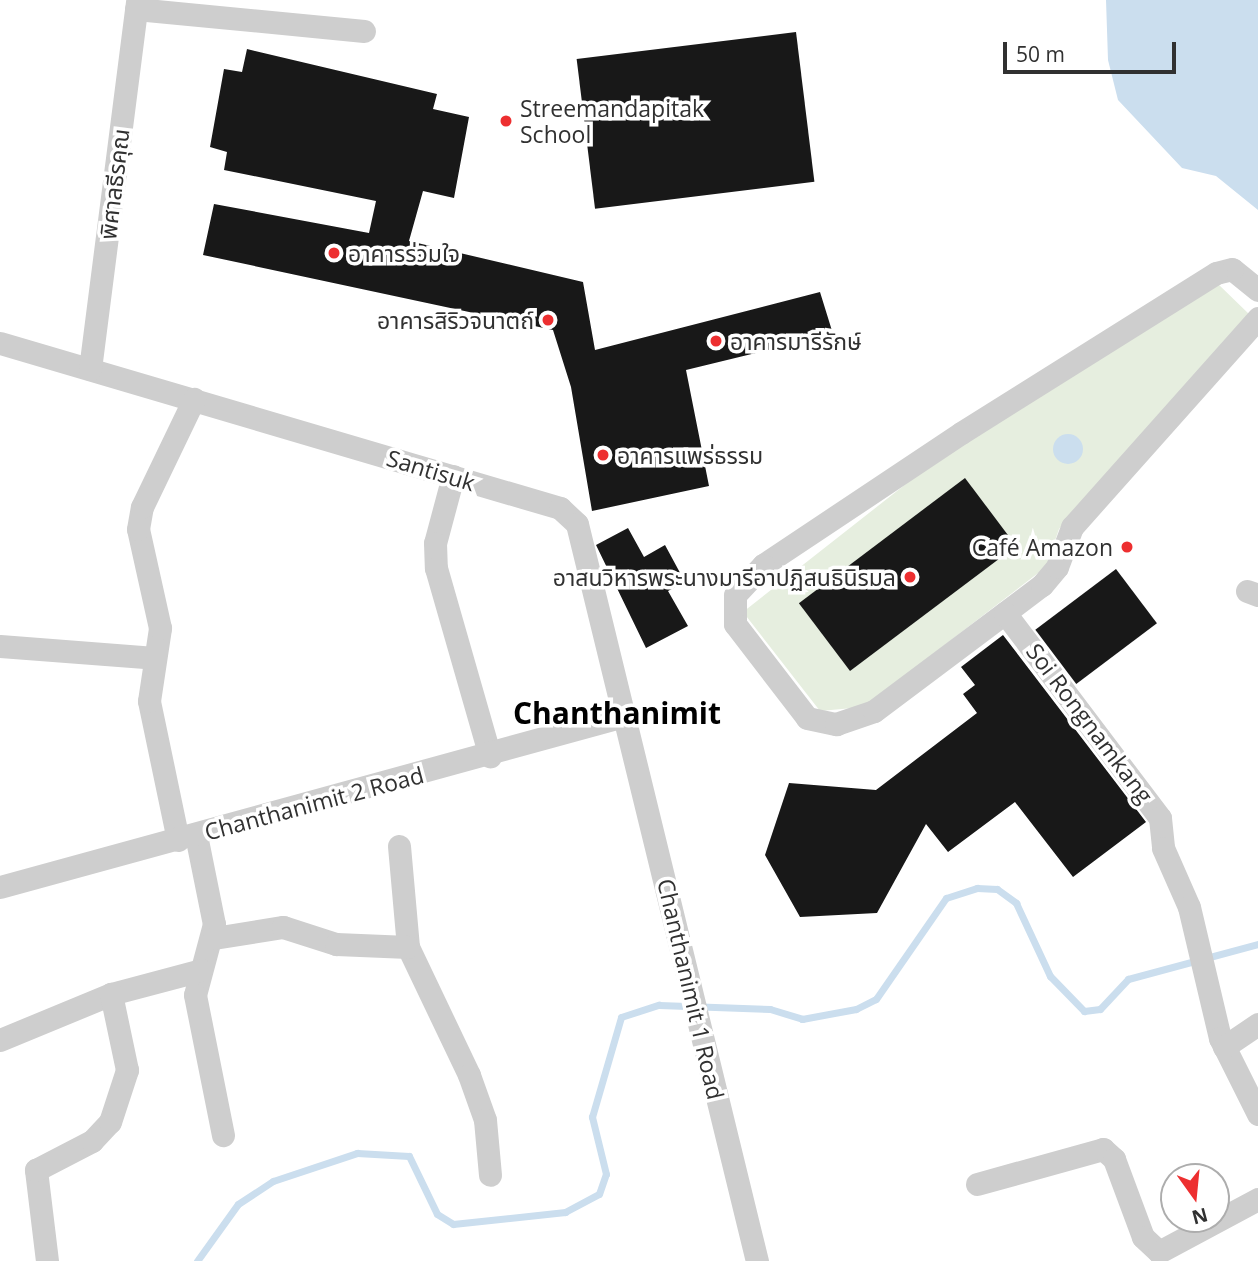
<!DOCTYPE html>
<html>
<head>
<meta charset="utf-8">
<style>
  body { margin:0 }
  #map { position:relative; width:1258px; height:1261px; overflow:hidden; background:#fff; font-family:"Open Sans","Noto Sans Thai",sans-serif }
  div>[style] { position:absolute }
  .green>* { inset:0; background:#e6eedf }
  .water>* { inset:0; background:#cbdeee }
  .round { border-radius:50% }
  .stream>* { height:7px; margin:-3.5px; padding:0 3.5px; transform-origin:3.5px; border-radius:3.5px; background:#cbdeee }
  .building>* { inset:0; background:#181818; transform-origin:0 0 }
  .minor>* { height:23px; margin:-11.5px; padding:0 11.5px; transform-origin:11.5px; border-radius:11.5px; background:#cecece }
  .dots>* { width:19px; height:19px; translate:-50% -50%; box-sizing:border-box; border:4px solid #fff; border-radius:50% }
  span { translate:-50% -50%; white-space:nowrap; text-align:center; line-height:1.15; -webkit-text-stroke:7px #fff; paint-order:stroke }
  .poi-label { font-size:23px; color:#313131 }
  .left { translate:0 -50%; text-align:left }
  .right { translate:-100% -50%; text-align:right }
  .street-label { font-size:23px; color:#313131 }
  .district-label { font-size:30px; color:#000; font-weight:700 }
  .north { position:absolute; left:1160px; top:1163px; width:70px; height:70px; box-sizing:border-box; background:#fff; border:2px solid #adadad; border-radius:50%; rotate:165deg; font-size:19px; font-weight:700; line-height:28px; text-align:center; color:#313131 }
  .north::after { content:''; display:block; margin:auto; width:24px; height:32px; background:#ed2f30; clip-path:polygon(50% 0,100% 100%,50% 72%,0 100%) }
  .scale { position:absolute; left:1003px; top:42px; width:173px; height:32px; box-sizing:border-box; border:4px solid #313131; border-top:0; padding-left:9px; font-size:21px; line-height:24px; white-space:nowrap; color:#313131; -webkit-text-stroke:5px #fff; paint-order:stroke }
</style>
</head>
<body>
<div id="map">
  <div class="green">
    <div style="clip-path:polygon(1216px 282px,1251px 316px,1059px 529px,1046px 567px,864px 707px,820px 711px,743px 612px,953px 447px)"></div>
  </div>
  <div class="water">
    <div style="clip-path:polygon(1106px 0,1258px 0,1258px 210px,1216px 176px,1182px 168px,1118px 100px,1108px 60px)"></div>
    <div class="round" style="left:1053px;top:434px;width:30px;height:30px"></div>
  </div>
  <div class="stream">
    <div style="left:197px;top:1261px;width:70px;rotate:-54.3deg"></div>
    <div style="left:238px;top:1204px;width:42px;rotate:-33.3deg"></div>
    <div style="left:273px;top:1181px;width:89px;rotate:-18.4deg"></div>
    <div style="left:357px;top:1153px;width:52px;rotate:3.3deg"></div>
    <div style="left:409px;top:1156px;width:64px;rotate:64.2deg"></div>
    <div style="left:437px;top:1214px;width:19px;rotate:32deg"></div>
    <div style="left:453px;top:1224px;width:113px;rotate:-6.1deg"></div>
    <div style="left:565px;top:1212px;width:38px;rotate:-28deg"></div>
    <div style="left:599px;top:1194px;width:21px;rotate:-71deg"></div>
    <div style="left:606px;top:1174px;width:59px;rotate:-103.8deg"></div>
    <div style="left:592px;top:1117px;width:104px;rotate:-73.8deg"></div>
    <div style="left:621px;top:1017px;width:40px;rotate:-18deg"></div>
    <div style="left:659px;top:1005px;width:111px;rotate:2.1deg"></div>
    <div style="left:770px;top:1009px;width:34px;rotate:17deg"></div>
    <div style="left:802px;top:1019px;width:55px;rotate:-10.5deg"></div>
    <div style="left:856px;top:1009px;width:22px;rotate:-27deg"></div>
    <div style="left:876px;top:999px;width:123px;rotate:-55.3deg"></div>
    <div style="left:946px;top:898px;width:33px;rotate:-18deg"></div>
    <div style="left:977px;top:888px;width:20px;rotate:3deg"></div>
    <div style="left:997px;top:889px;width:24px;rotate:36deg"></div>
    <div style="left:1016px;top:903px;width:81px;rotate:65deg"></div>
    <div style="left:1050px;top:976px;width:49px;rotate:45.8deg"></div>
    <div style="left:1084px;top:1011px;width:16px;rotate:-7deg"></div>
    <div style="left:1100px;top:1009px;width:41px;rotate:-47deg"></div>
    <div style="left:1128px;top:979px;width:135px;rotate:-15.1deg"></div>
  </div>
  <div class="building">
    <div style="left:796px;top:32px;width:151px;height:221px;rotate:83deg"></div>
    <div style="clip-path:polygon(247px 49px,437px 94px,433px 109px,469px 117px,454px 198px,423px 191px,409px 241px,583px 282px,595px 350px,820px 292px,833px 334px,686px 370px,709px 486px,592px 511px,571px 387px,553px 330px,203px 255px,214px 204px,369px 233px,376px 201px,224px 170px,227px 152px,210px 147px,224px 69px,242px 72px)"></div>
    <div style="left:965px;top:478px;width:85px;height:208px;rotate:53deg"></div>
    <div style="clip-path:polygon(628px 528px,644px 557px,665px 545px,685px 582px,668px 591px,688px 626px,646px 648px,596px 545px)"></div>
    <div style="left:1116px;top:569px;width:68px;height:101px;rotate:53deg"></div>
    <div style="clip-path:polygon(1003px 635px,1146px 822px,1073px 877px,1015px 802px,948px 852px,926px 824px,877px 913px,800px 917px,765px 855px,789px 783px,876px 790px,977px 713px,963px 694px,975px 685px,961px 667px)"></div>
  </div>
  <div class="minor">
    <div style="left:136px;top:9px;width:229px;rotate:5.5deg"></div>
    <div style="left:1258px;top:290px;width:33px;rotate:-141deg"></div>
    <div style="left:1232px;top:269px;width:16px;rotate:166deg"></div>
    <div style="left:1216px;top:273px;width:301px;rotate:147.9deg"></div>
    <div style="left:961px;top:433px;width:238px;rotate:146.3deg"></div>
    <div style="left:763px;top:565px;width:41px;rotate:133deg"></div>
    <div style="left:735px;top:595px;width:29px;rotate:90deg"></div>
    <div style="left:735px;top:624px;width:118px;rotate:52.5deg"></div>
    <div style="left:807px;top:718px;width:30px;rotate:12deg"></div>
    <div style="left:836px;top:724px;width:40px;rotate:-18.9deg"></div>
    <div style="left:874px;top:711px;width:210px;rotate:-36.9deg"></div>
    <div style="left:1042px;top:585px;width:23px;rotate:-50deg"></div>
    <div style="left:1057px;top:567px;width:43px;rotate:-69.4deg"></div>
    <div style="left:1072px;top:527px;width:280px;rotate:-48.3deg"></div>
    <div style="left:0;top:343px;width:584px;rotate:16.42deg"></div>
    <div style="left:560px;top:508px;width:23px;rotate:43deg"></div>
    <div style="left:577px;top:524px;width:759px;rotate:76.28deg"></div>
    <div style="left:90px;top:369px;width:372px;rotate:-82.7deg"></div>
    <div style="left:453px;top:476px;width:69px;rotate:105deg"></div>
    <div style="left:435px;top:543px;width:25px;rotate:88deg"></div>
    <div style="left:436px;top:568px;width:196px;rotate:74deg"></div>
    <div style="left:1247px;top:591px;width:12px;rotate:20deg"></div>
    <div style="left:1005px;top:613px;width:257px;rotate:52.9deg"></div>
    <div style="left:1160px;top:818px;width:30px;rotate:84deg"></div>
    <div style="left:1163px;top:848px;width:64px;rotate:66.2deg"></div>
    <div style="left:1189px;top:907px;width:135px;rotate:76.7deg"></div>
    <div style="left:1220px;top:1038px;width:85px;rotate:63.4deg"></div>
    <div style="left:0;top:646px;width:155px;rotate:4.4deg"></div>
    <div style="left:196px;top:835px;width:91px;rotate:78.6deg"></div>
    <div style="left:214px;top:924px;width:73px;rotate:105deg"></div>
    <div style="left:195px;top:995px;width:143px;rotate:78.7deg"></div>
    <div style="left:178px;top:840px;width:142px;rotate:-101.8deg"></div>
    <div style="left:149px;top:701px;width:74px;rotate:-81.4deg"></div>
    <div style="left:160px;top:628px;width:101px;rotate:-102.5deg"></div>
    <div style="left:138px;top:529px;width:22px;rotate:-80deg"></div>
    <div style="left:142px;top:507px;width:120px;rotate:-64.3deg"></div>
    <div style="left:399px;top:846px;width:101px;rotate:84.9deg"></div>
    <div style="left:408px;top:947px;width:142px;rotate:64.5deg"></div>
    <div style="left:469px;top:1075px;width:48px;rotate:70.4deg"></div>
    <div style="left:485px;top:1120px;width:55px;rotate:84.8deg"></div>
    <div style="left:0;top:887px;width:650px;rotate:-15.34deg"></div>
    <div style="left:214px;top:938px;width:70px;rotate:-9.1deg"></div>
    <div style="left:283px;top:927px;width:56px;rotate:17.8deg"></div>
    <div style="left:336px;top:944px;width:72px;rotate:2.4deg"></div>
    <div style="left:0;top:1040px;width:120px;rotate:-22.5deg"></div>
    <div style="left:111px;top:994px;width:93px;rotate:-14.9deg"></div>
    <div style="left:1224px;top:1047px;width:41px;rotate:-34.1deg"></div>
    <div style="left:977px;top:1184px;width:131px;rotate:-15.5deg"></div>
    <div style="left:1103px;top:1149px;width:15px;rotate:42deg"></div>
    <div style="left:1114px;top:1159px;width:83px;rotate:69.6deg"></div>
    <div style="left:1143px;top:1237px;width:22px;rotate:43deg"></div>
    <div style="left:1159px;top:1252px;width:112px;rotate:-28.2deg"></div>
    <div style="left:47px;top:1261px;width:92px;rotate:-96.9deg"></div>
    <div style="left:36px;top:1170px;width:63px;rotate:-27.4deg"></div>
    <div style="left:92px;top:1141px;width:26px;rotate:-47deg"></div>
    <div style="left:110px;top:1122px;width:55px;rotate:-71.9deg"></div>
    <div style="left:127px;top:1070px;width:78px;rotate:-101.9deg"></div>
  </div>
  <div class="dots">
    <div style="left:506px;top:121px;background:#ed2f30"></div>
    <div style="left:334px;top:253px;background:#ed2f30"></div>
    <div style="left:548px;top:320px;background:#ed2f30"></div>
    <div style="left:716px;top:341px;background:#ed2f30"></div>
    <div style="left:603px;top:455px;background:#ed2f30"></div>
    <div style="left:1127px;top:547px;background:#ed2f30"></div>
    <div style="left:910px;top:577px;background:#ed2f30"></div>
  </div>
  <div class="poi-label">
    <span class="left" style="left:520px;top:121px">Streemandapitak<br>School</span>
    <span class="left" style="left:348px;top:253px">อาคารร่วมใจ</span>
    <span class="right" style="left:534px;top:320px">อาคารสิริวจนาตถ์</span>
    <span class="left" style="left:730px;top:341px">อาคารมารีรักษ์</span>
    <span class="left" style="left:617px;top:455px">อาคารแพร่ธรรม</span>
    <span class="right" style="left:1113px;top:547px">Café Amazon</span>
    <span class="right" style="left:896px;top:577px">อาสนวิหารพระนางมารีอาปฏิสนธินิรมล</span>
  </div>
  <div class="street-label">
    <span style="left:114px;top:184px;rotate:-83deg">พิศาลธีรคุณ</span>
    <span style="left:431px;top:470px;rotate:17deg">Santisuk</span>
    <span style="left:1090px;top:723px;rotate:53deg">Soi Rongnamkang</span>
    <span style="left:314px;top:803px;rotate:-15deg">Chanthanimit 2 Road</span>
    <span style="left:691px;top:989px;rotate:77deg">Chanthanimit 1 Road</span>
  </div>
  <div class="district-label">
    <span style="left:617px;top:713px">Chanthanimit</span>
  </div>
  <div class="north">N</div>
  <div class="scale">50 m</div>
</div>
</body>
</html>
